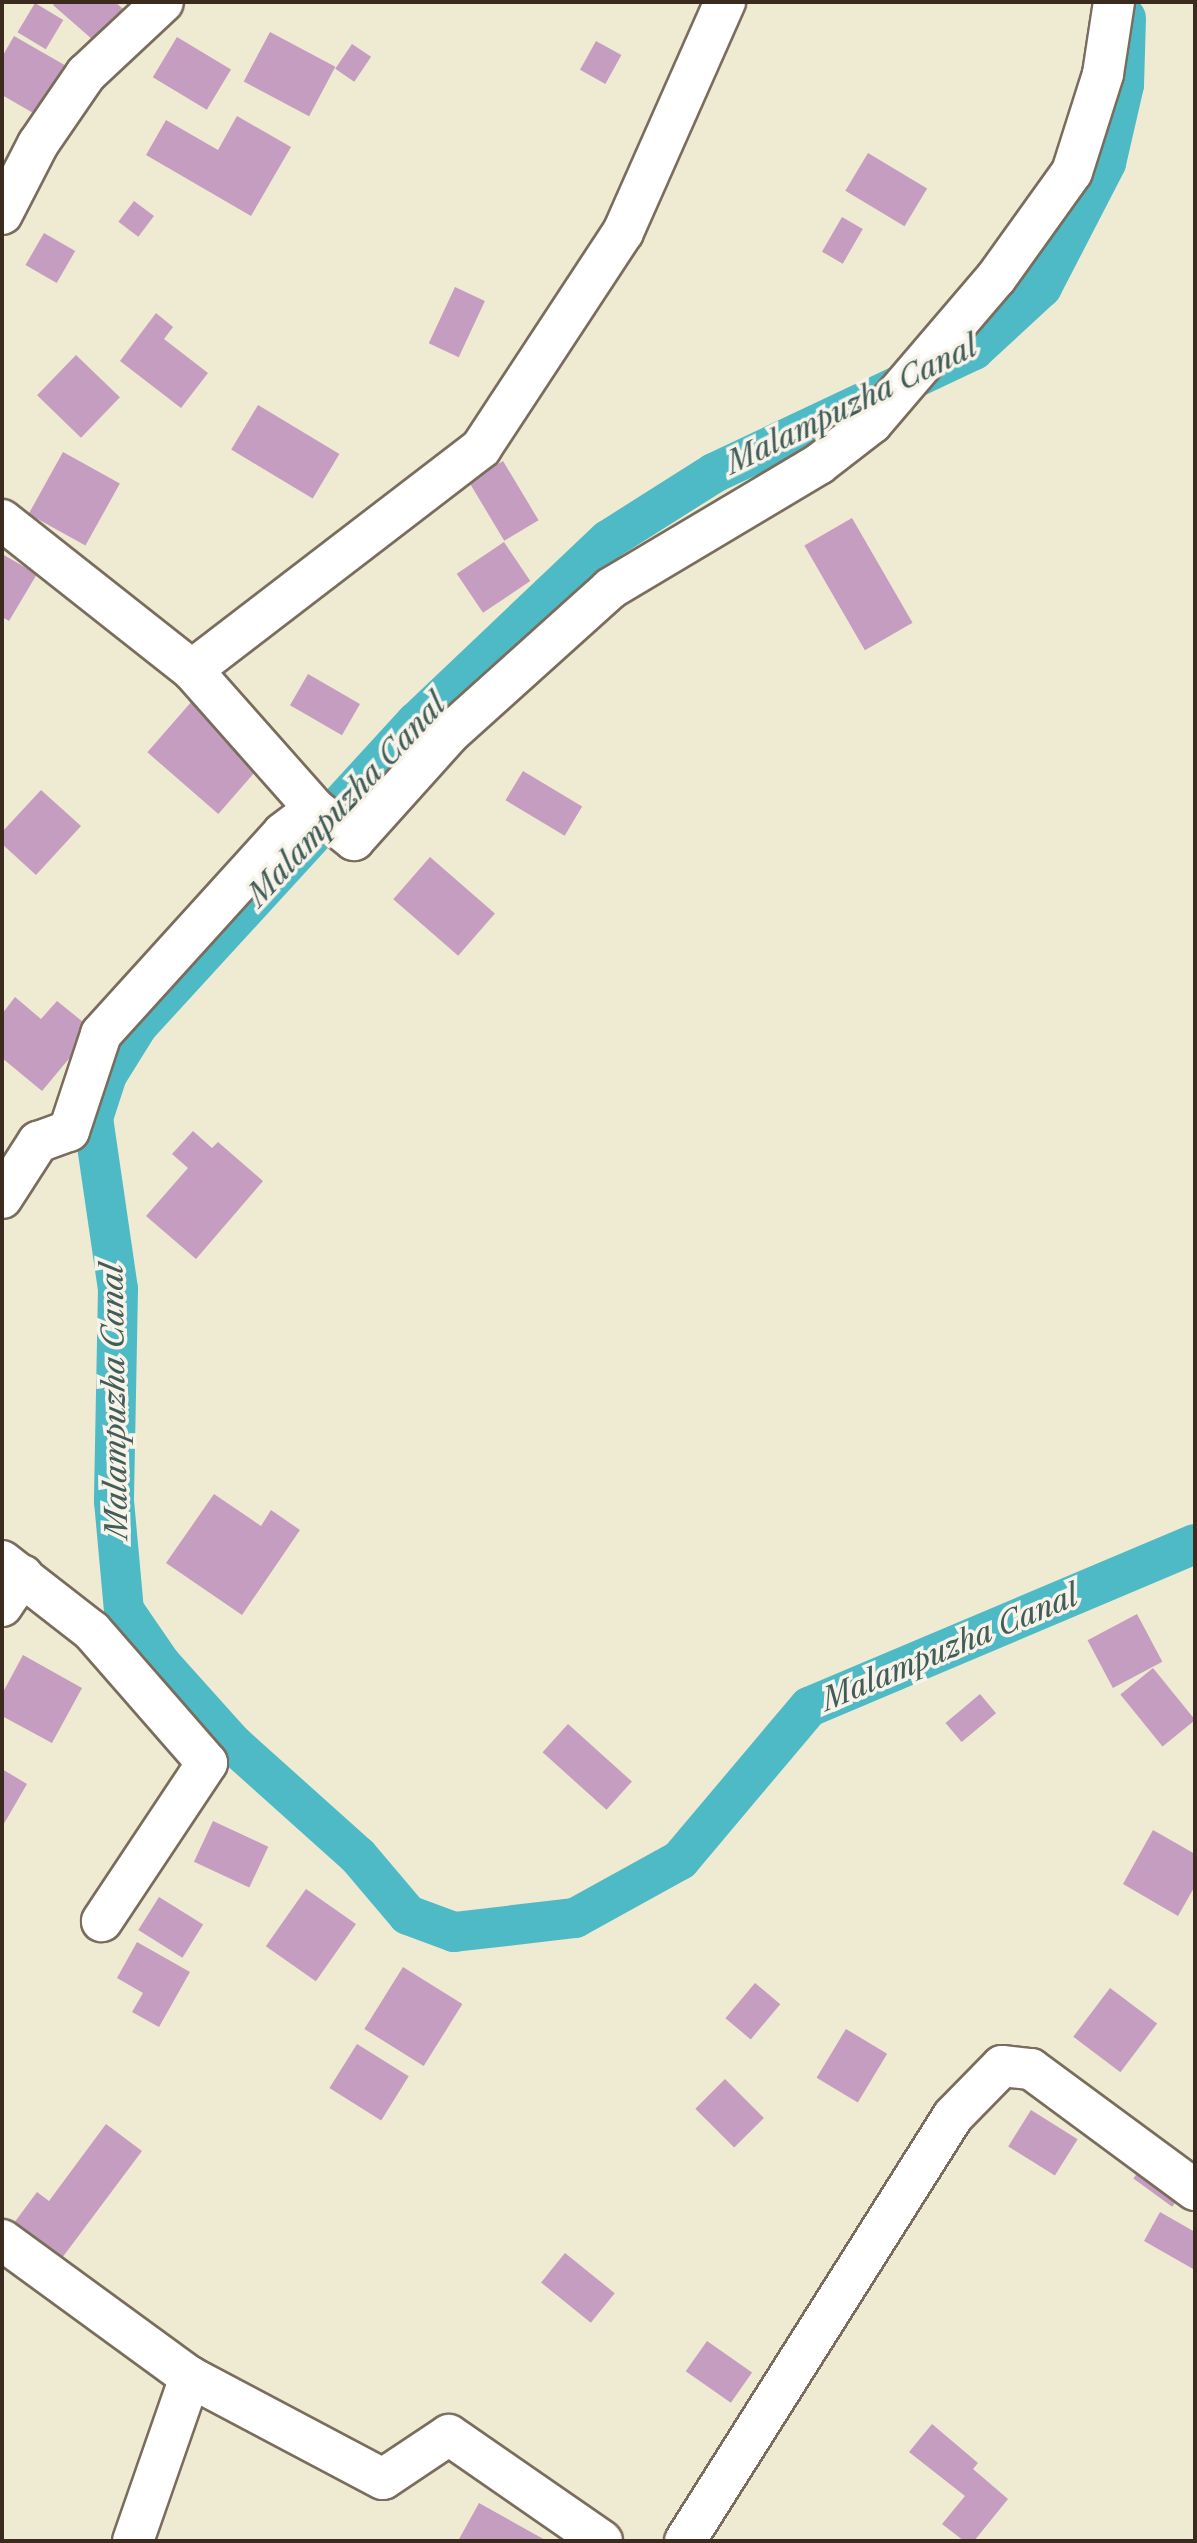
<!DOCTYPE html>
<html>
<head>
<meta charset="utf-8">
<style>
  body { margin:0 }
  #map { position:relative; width:1197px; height:2543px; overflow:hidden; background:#efead2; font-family:"Libre Caslon Text",serif }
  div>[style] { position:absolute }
  .canal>* { height:40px; margin:-20px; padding:0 20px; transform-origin:20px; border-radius:20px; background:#4dbac6 }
  .building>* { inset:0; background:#c59dc1; transform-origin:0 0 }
  .roads { filter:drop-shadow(2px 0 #7a6d5d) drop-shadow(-2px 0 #7a6d5d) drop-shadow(0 2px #7a6d5d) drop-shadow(0 -2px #7a6d5d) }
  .minor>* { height:40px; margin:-20px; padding:0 20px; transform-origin:20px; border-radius:20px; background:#fff }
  span { translate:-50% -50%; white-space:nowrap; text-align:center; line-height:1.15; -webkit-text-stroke:7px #f7f3e8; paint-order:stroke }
  .water-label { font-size:30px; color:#415c59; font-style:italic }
  .frame { position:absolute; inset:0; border:4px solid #3b2a1e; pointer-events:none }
</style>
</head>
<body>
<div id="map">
  <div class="canal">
    <div style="left:1126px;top:18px;width:67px;rotate:91.7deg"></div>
    <div style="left:1124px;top:85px;width:80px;rotate:103deg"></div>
    <div style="left:1106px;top:163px;width:140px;rotate:117.3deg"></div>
    <div style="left:1042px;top:287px;width:93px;rotate:137.2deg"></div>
    <div style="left:974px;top:350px;width:288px;rotate:154.7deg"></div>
    <div style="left:714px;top:473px;width:125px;rotate:147.7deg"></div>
    <div style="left:608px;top:540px;width:265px;rotate:136.5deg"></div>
    <div style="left:416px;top:722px;width:413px;rotate:132.5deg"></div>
    <div style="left:137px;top:1027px;width:57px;rotate:122deg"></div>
    <div style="left:107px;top:1075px;width:45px;rotate:108deg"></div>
    <div style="left:93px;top:1118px;width:173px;rotate:81.7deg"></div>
    <div style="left:118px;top:1289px;width:212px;rotate:91.1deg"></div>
    <div style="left:114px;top:1501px;width:109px;rotate:84.8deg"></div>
    <div style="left:124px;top:1610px;width:65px;rotate:55.6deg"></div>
    <div style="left:161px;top:1664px;width:108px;rotate:48deg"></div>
    <div style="left:233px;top:1744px;width:168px;rotate:41.9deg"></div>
    <div style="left:358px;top:1856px;width:77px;rotate:49.7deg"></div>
    <div style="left:408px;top:1915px;width:49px;rotate:20.3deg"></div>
    <div style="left:454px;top:1932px;width:122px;rotate:-6.6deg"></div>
    <div style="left:575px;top:1918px;width:120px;rotate:-28.9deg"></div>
    <div style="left:680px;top:1860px;width:200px;rotate:-49.9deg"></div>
    <div style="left:809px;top:1707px;width:419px;rotate:-22.9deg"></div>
  </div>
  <div class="building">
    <div style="clip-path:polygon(56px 2px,115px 2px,129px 14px,101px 47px,53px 5px)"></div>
    <div style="left:35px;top:3px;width:33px;height:34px;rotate:31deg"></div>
    <div style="left:270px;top:32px;width:74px;height:56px;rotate:28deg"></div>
    <div style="clip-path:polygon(14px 36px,75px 71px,47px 121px,2px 95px,2px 57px)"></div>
    <div style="left:177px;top:37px;width:63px;height:47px;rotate:31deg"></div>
    <div style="left:596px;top:41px;width:29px;height:33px;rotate:29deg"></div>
    <div style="left:352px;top:44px;width:23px;height:30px;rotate:34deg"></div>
    <div style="clip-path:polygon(237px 116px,291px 147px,251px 216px,146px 155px,166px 120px,218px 150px)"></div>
    <div style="left:868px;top:153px;width:69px;height:44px;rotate:31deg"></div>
    <div style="left:134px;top:201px;width:25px;height:26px;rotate:37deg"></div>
    <div style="left:842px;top:217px;width:24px;height:40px;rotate:30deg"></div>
    <div style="left:44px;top:233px;width:36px;height:37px;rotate:30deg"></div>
    <div style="left:455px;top:287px;width:33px;height:62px;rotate:25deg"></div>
    <div style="clip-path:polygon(156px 313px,173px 327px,164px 339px,208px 373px,181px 408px,120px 361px)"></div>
    <div style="left:76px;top:355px;width:61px;height:56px;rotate:44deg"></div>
    <div style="left:258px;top:405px;width:95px;height:52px;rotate:31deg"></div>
    <div style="left:63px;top:452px;width:65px;height:71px;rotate:29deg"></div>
    <div style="left:503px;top:461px;width:69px;height:40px;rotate:59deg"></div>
    <div style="left:852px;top:518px;width:121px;height:55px;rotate:60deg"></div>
    <div style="left:504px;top:542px;width:47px;height:57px;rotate:56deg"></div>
    <div style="clip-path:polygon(2px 554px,37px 574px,9px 621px,2px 617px)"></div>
    <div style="left:308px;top:674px;width:60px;height:36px;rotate:30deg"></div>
    <div style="left:192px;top:701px;width:94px;height:68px;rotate:41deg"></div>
    <div style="left:523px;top:771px;width:69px;height:34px;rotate:31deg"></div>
    <div style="clip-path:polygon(41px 790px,81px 826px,36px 875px,2px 844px,2px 832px)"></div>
    <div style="left:430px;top:857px;width:86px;height:56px;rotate:41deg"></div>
    <div style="clip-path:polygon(15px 997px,41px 1019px,57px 1001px,93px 1030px,42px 1091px,2px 1058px,2px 1014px)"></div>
    <div style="clip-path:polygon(193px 1131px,212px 1148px,218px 1142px,263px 1181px,196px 1259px,146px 1216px,188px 1168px,172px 1154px)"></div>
    <div style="clip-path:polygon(214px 1494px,261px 1526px,271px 1510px,300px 1530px,242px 1615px,166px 1563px)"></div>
    <div style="left:1137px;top:1614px;width:54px;height:56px;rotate:62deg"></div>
    <div style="clip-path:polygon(23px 1655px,82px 1688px,52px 1743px,2px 1716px,2px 1694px)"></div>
    <div style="left:1153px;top:1668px;width:67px;height:42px;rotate:51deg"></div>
    <div style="left:980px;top:1694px;width:25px;height:45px;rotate:50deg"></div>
    <div style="left:568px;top:1724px;width:86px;height:38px;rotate:42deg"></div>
    <div style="clip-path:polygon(2px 1769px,27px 1784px,2px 1827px)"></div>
    <div style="left:213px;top:1821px;width:61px;height:45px;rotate:25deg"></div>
    <div style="clip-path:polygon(1153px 1830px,1195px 1854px,1195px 1886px,1178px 1916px,1123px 1884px)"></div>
    <div style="left:306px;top:1889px;width:61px;height:70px;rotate:35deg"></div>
    <div style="left:159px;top:1897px;width:52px;height:39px;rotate:32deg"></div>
    <div style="clip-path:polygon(137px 1942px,190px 1972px,159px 2027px,132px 2012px,143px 1993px,117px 1978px)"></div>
    <div style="left:403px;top:1967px;width:70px;height:73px;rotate:32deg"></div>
    <div style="left:755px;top:1983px;width:33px;height:46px;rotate:40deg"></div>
    <div style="left:1110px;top:1988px;width:59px;height:61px;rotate:37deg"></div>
    <div style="left:846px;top:2029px;width:48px;height:57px;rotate:31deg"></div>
    <div style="left:357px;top:2044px;width:61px;height:52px;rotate:32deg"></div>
    <div style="left:725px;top:2079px;width:55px;height:42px;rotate:45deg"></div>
    <div style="left:1031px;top:2110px;width:55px;height:43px;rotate:32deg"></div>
    <div style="clip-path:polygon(106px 2124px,142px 2151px,62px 2258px,14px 2223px,37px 2192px,49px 2201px)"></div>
    <div style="left:1141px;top:2168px;width:48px;height:13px;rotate:36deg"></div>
    <div style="clip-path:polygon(1160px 2212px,1195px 2232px,1195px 2270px,1144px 2241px)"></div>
    <div style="left:565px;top:2253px;width:64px;height:38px;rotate:39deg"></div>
    <div style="left:707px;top:2341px;width:55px;height:37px;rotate:35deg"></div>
    <div style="clip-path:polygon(932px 2424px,978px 2463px,973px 2469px,1008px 2499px,974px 2541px,964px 2541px,942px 2524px,965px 2496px,909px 2452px)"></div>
    <div style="clip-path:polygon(479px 2503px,547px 2541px,458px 2541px)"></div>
  </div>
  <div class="roads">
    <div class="minor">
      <div style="left:2px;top:214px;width:79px;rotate:-62.8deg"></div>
      <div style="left:38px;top:144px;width:85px;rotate:-55.6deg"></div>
      <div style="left:86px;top:74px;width:105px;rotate:-43.1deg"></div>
      <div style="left:2px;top:520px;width:242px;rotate:38.3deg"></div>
      <div style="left:192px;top:670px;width:186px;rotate:48.5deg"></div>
      <div style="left:315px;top:809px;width:50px;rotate:38.5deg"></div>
      <div style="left:354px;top:840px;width:142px;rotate:-48.1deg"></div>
      <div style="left:449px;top:734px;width:218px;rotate:-42deg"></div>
      <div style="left:611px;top:588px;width:242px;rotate:-30.8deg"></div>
      <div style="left:819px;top:464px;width:67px;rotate:-37.7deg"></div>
      <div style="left:872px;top:423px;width:191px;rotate:-49.5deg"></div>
      <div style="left:996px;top:278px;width:130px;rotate:-54.4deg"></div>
      <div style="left:1072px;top:172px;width:103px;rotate:-72.4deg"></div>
      <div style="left:1103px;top:74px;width:73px;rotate:-81.3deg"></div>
      <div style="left:192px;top:670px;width:364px;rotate:-37.5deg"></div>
      <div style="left:481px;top:448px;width:258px;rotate:-56.7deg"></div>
      <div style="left:623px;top:232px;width:252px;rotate:-66.1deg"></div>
      <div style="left:2px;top:1198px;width:67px;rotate:-57.3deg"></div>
      <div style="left:38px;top:1142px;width:33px;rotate:-20deg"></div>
      <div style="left:69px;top:1131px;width:102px;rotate:-71.7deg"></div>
      <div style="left:101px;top:1034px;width:271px;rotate:-47.8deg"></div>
      <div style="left:283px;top:833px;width:40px;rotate:-37deg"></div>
      <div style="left:2px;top:1561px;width:114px;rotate:37.9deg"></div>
      <div style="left:92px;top:1631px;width:175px;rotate:48.9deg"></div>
      <div style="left:207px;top:1763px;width:190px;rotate:123.6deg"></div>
      <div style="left:2px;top:1606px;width:37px;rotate:-56deg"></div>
      <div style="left:2px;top:2240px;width:233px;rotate:36.1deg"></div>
      <div style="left:190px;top:2377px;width:218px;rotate:27.9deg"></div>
      <div style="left:383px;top:2479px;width:79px;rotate:-33.7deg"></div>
      <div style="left:449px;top:2435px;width:186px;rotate:34.7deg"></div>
      <div style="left:133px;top:2541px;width:174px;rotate:-70.8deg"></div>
      <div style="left:685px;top:2541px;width:502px;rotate:-57.76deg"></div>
      <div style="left:953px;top:2116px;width:70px;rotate:-45.6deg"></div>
      <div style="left:1002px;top:2066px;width:29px;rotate:6deg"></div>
      <div style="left:1031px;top:2069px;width:204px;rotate:36.4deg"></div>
    </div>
  </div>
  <div class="water-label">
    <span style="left:852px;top:405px;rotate:-26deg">Malampuzha Canal</span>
    <span style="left:347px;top:800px;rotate:-47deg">Malampuzha Canal</span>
    <span style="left:115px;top:1401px;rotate:-91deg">Malampuzha Canal</span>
    <span style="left:950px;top:1648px;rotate:-23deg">Malampuzha Canal</span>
  </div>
  <div class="frame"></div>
</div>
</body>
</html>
